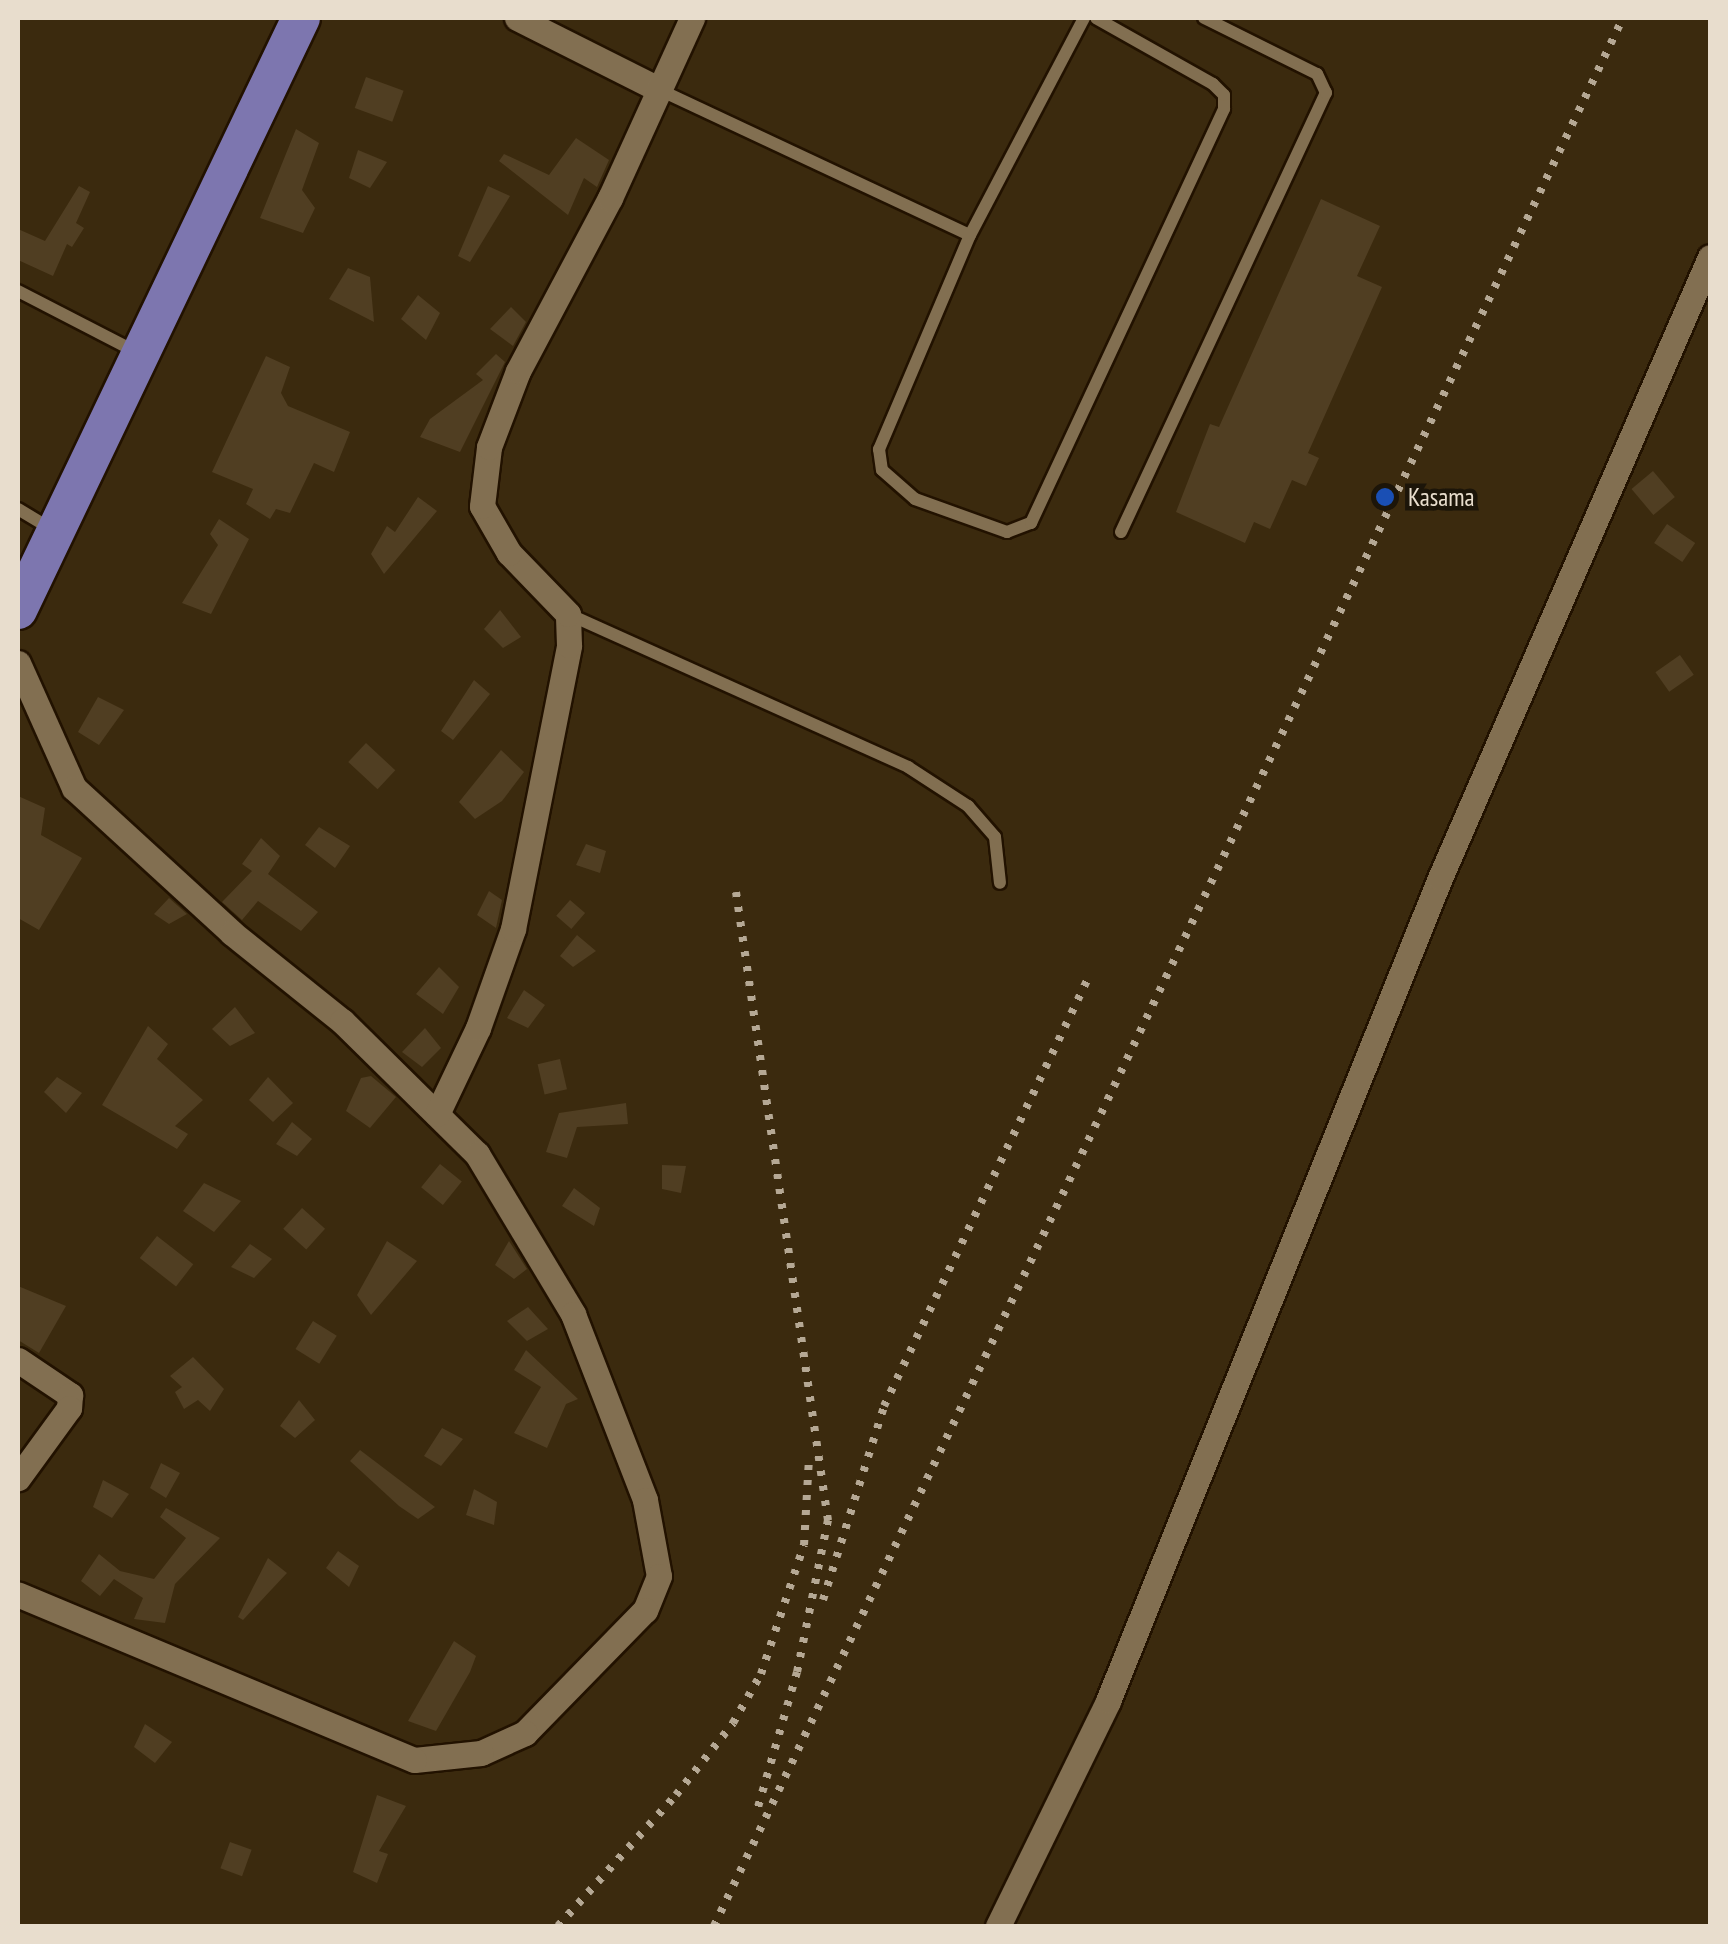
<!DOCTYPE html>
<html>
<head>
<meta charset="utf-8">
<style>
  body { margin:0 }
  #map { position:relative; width:1728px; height:1944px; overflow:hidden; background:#3b2a0e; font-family:"PT Sans Narrow",sans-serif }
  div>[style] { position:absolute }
  .building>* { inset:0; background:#503e22; transform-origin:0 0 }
  .roads { filter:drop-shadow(2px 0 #221200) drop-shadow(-2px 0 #221200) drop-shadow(0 2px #221200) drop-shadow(0 -2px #221200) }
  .service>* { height:12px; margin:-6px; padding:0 6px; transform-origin:6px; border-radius:6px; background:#826f51 }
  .minor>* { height:25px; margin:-12.5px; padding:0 12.5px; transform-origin:12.5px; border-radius:12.5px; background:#826f51 }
  .primary>* { height:38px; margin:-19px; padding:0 19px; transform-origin:19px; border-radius:19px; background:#7d76af }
  .rail>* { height:8px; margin-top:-4px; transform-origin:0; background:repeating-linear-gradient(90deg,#b5a894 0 5px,transparent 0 15px) }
  .dots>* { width:28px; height:28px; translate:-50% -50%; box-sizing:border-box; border:5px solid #1c1509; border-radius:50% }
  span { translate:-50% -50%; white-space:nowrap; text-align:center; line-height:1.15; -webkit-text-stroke:9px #1c1509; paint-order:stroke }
  .poi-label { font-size:25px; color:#e8ddcd }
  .left { translate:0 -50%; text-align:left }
  .frame { position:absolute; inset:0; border:20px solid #e8ddcd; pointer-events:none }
</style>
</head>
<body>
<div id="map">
  <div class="building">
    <div style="left:366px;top:77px;width:40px;height:33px;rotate:20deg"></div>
    <div style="clip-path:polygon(296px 129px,319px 143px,302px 190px,315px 208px,303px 233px,260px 218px)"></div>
    <div style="clip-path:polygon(576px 138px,609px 160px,597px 187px,584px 178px,568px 215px,499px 161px,504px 154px,549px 175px)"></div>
    <div style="clip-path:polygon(358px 150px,387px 162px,370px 188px,349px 178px)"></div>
    <div style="clip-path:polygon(79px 186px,90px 192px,76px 223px,84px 228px,72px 247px,67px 244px,53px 276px,18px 260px,18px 229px,45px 241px)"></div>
    <div style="clip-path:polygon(488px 186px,510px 196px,470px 262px,458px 256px)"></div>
    <div style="clip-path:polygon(1321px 199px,1380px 226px,1357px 276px,1382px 287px,1308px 453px,1319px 458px,1306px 486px,1292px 480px,1270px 529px,1254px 522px,1245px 543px,1176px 512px,1210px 424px,1219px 427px)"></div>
    <div style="clip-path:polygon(348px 268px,370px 277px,374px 322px,329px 299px)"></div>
    <div style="clip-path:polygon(418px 295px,440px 313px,426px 340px,401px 319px)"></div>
    <div style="clip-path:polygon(511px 307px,526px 322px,513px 346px,490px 329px)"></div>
    <div style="clip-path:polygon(496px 354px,505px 362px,460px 452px,420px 437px,430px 419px,483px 380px,476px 374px)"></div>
    <div style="clip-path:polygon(266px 356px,290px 367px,281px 393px,288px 406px,350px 432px,334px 472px,314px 463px,290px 513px,276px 509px,270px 519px,246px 504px,253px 489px,212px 472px)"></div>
    <div style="left:1653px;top:471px;width:34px;height:28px;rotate:50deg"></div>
    <div style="clip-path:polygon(418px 497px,437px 511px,384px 574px,371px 554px,387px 526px,395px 532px)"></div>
    <div style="clip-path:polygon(219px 519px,249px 539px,211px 614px,182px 603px,218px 545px,210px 534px)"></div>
    <div style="left:1667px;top:524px;width:34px;height:23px;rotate:34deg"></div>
    <div style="clip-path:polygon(500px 610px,521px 637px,503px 648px,484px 629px)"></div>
    <div style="left:1680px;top:655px;width:24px;height:30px;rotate:55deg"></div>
    <div style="clip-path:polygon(474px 680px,490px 694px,453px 740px,441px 731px)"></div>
    <div style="clip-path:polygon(98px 697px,124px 710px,99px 745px,78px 732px)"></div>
    <div style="left:366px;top:743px;width:40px;height:26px;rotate:43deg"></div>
    <div style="clip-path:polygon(501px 750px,524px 772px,502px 801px,475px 819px,459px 802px)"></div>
    <div style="clip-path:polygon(18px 796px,45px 808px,41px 835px,82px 858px,39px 930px,18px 918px)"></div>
    <div style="clip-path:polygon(319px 827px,350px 846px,335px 868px,305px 845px)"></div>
    <div style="clip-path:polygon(261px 838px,280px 856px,268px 874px,318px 912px,301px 931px,258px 901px,242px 920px,222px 902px,252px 871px,242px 864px)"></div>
    <div style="clip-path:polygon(586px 844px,606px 851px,600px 873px,576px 865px)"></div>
    <div style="clip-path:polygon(489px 891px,502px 900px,496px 928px,477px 915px)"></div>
    <div style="clip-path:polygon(169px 898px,187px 914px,169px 924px,154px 914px)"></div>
    <div style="left:570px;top:900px;width:20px;height:21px;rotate:41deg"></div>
    <div style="clip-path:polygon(577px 935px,596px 951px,573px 967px,560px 956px)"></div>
    <div style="clip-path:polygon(439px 967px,459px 987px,443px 1014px,416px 994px)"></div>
    <div style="clip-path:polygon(524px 990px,545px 1005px,528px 1028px,507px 1018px)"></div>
    <div style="clip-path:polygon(235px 1007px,255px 1033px,230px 1046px,212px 1029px)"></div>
    <div style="clip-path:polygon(148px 1026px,168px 1044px,157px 1059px,203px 1100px,175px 1126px,188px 1134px,177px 1149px,102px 1105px)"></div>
    <div style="clip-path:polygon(425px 1028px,441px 1048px,422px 1067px,402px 1052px)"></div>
    <div style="left:560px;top:1059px;width:31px;height:23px;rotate:77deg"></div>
    <div style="clip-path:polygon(371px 1076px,396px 1097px,370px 1128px,346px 1111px,361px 1078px)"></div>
    <div style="clip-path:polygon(57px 1077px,82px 1093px,66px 1113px,44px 1092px)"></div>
    <div style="clip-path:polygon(268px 1077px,293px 1103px,273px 1122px,249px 1100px)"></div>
    <div style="clip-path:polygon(626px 1103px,628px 1124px,577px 1127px,567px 1158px,546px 1152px,559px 1113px)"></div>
    <div style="clip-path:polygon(292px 1122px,312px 1139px,297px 1156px,276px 1144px)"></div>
    <div style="left:440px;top:1164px;width:28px;height:30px;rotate:39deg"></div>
    <div style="clip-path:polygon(662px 1165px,686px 1166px,681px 1193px,662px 1189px)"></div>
    <div style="clip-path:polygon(204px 1183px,241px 1201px,214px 1232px,183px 1211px)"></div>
    <div style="clip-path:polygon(574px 1188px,600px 1208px,594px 1226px,562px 1206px)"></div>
    <div style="left:302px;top:1208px;width:31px;height:28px;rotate:42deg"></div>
    <div style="left:157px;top:1236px;width:46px;height:28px;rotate:38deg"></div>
    <div style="clip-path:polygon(387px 1241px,417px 1261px,371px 1315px,357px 1295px)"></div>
    <div style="clip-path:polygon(509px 1241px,527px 1269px,514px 1279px,495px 1265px)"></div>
    <div style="clip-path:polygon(250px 1244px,272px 1259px,254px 1278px,231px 1267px)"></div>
    <div style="clip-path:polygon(18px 1286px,66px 1306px,39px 1353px,18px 1340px)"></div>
    <div style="clip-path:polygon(528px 1307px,548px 1329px,527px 1341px,507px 1321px)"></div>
    <div style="left:313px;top:1321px;width:28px;height:33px;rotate:32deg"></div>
    <div style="clip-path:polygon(526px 1350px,578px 1399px,566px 1404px,547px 1448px,514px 1433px,541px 1387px,514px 1370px)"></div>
    <div style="clip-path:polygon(193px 1357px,224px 1389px,210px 1411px,198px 1400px,184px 1409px,175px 1392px,182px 1387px,170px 1376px)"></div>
    <div style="clip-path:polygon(299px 1400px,315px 1420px,295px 1438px,280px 1426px)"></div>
    <div style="clip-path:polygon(442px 1428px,463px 1439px,441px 1466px,424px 1456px)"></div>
    <div style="clip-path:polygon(360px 1450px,435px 1507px,418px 1519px,399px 1506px,350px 1461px)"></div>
    <div style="clip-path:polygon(161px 1463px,180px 1473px,166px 1498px,150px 1488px)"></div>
    <div style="clip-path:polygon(103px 1480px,129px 1494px,112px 1518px,93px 1507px)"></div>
    <div style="clip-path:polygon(474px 1489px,497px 1502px,494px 1525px,466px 1515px)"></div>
    <div style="clip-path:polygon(166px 1508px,220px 1538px,175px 1584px,165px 1623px,134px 1619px,143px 1598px,114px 1579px,100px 1596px,81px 1581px,99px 1554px,120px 1571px,154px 1579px,186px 1538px,160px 1517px)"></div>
    <div style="clip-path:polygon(338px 1551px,359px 1566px,349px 1587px,326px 1568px)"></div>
    <div style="clip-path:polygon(268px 1558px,287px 1573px,243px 1620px,238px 1617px)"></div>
    <div style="clip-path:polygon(454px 1641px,476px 1656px,470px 1672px,436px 1731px,408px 1721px)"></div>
    <div style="clip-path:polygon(145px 1724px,172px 1742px,155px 1763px,134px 1747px)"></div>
    <div style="clip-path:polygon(377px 1795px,406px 1806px,379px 1851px,388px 1854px,377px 1883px,353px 1872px)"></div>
    <div style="left:230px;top:1842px;width:23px;height:28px;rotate:20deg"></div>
  </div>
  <div class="roads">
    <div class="service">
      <div style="left:1084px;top:18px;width:245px;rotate:117.7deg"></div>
      <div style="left:970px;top:235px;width:233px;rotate:113deg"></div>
      <div style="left:879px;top:449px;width:21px;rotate:82deg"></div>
      <div style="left:882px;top:470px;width:44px;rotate:41.3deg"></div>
      <div style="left:915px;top:499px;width:98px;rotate:19.7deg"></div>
      <div style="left:1007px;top:532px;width:26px;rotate:-21deg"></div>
      <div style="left:1031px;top:523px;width:457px;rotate:-65deg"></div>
      <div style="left:1224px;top:109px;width:14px;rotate:-90deg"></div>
      <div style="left:1224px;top:95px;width:16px;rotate:-135deg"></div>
      <div style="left:1213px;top:84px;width:134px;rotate:-150.6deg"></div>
      <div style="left:660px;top:90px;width:342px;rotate:25.1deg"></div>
      <div style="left:18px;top:291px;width:135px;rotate:27.3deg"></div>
      <div style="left:18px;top:509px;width:41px;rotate:31deg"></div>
      <div style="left:1121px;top:532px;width:485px;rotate:-65deg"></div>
      <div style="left:1326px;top:93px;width:21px;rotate:-115deg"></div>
      <div style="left:1317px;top:74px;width:126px;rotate:-153.6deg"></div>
      <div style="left:568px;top:614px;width:373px;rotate:24.2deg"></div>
      <div style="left:908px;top:767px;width:72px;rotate:33deg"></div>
      <div style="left:968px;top:806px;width:41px;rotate:48.9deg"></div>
      <div style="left:995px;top:837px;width:46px;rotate:83.8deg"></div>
    </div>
    <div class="minor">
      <div style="left:517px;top:18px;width:160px;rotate:26.7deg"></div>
      <div style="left:18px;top:663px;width:137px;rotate:65.9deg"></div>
      <div style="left:74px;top:788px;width:214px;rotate:42.5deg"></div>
      <div style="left:232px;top:933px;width:141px;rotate:38.7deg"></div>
      <div style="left:342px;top:1021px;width:190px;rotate:44.6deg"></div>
      <div style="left:477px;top:1154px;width:187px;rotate:59deg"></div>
      <div style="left:573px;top:1314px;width:199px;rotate:68.8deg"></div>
      <div style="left:645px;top:1500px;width:77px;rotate:79.6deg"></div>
      <div style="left:659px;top:1576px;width:37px;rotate:112deg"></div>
      <div style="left:645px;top:1610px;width:172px;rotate:134.3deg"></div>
      <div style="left:525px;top:1733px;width:48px;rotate:155.6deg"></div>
      <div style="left:481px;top:1753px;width:67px;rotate:174deg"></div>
      <div style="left:414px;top:1760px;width:429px;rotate:-157.3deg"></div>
      <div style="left:437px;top:1114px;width:95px;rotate:-64.5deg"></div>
      <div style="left:478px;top:1028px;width:105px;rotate:-70.5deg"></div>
      <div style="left:513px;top:929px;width:289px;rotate:-78.8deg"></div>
      <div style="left:569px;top:645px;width:31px;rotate:-92deg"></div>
      <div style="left:568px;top:614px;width:85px;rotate:-134deg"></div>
      <div style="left:509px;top:553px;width:54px;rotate:-119.9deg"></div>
      <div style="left:482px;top:506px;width:59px;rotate:-83.2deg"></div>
      <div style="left:489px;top:447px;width:81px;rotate:-69.1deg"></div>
      <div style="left:518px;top:371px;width:196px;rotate:-62deg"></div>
      <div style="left:610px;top:198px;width:198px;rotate:-65.5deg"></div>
      <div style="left:18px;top:1360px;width:63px;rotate:33.9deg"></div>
      <div style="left:70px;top:1395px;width:13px;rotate:94deg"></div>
      <div style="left:69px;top:1408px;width:87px;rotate:126.1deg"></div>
      <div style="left:998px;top:1926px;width:250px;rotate:-63.9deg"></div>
      <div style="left:1108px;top:1701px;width:887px;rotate:-68.03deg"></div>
      <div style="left:1440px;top:878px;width:677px;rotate:-66.5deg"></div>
    </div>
    <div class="primary">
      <div style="left:18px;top:610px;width:656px;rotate:-64.45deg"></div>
    </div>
  </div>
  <div class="rail">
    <div style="left:736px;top:892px;width:635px;rotate:81.67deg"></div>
    <div style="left:828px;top:1520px;width:155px;rotate:101.5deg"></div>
    <div style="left:797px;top:1672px;width:148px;rotate:106.1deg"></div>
    <div style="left:823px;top:1600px;width:203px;rotate:-72.5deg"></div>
    <div style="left:884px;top:1406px;width:476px;rotate:-64.5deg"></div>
    <div style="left:558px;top:1926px;width:176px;rotate:-48deg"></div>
    <div style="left:676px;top:1795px;width:92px;rotate:-51.6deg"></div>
    <div style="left:733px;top:1723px;width:56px;rotate:-60.3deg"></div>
    <div style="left:761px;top:1674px;width:136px;rotate:-71.6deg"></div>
    <div style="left:804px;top:1545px;width:87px;rotate:-86.7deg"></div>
    <div style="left:714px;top:1926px;width:2113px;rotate:-64.53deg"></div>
  </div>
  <div class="dots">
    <div style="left:1385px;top:497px;background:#1a4fb4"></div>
  </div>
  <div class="poi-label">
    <span class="left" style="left:1408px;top:497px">Kasama</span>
  </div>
  <div class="frame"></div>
</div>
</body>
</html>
